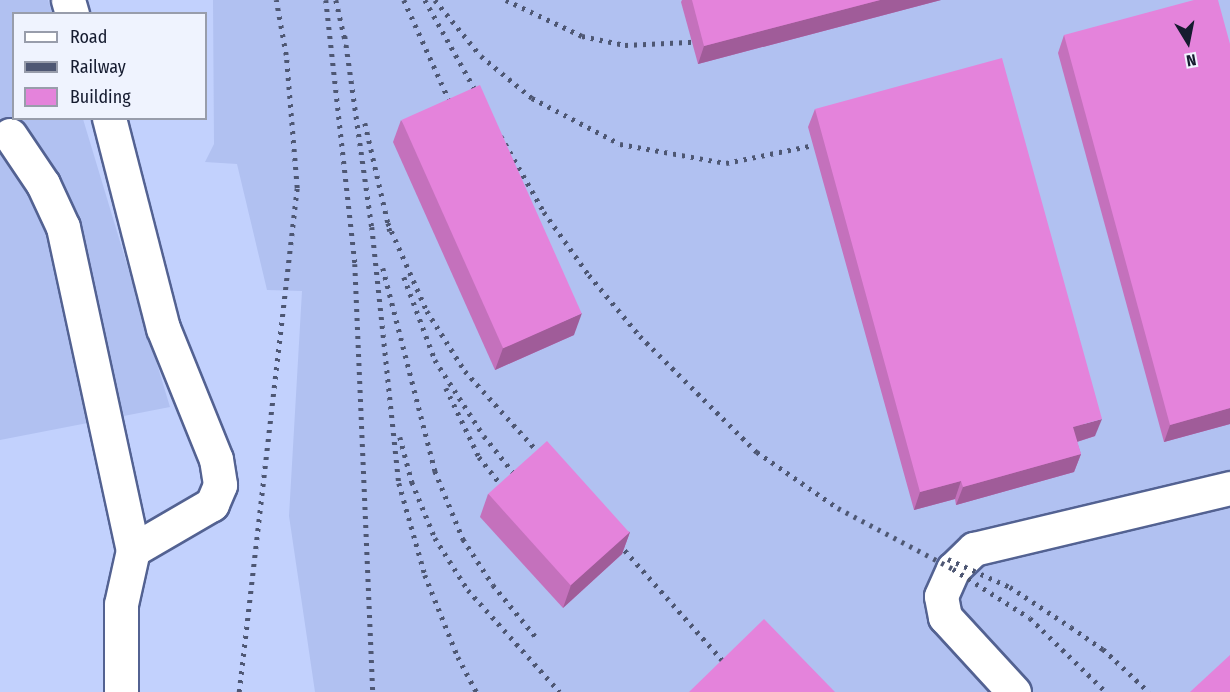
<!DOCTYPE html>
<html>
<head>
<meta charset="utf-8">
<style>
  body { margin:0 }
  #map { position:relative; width:1230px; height:692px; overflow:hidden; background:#c2d1fd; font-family:"Fira Sans Condensed",sans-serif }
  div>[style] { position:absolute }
  .built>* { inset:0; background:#b1c1f1 }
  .roads { filter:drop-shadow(2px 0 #536292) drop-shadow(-2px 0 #536292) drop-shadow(0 2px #536292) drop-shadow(0 -2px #536292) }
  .minor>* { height:33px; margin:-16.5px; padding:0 16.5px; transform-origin:16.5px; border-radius:16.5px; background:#fff }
  .rail>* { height:4.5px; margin-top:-2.25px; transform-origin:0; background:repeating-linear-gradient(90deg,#4e5773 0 3px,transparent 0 9px) }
  .wall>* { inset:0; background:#c471bc }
  .shaded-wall>* { inset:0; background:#a05c99 }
  .building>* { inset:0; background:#e483db; transform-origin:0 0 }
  span { translate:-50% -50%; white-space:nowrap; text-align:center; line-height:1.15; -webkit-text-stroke:5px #eff3fe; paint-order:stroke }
  .legend { position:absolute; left:12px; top:12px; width:195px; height:108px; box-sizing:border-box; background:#eff3fe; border:2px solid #989dab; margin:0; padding:8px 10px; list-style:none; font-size:18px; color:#151b2f }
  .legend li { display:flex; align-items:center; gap:12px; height:30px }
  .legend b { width:30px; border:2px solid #989dab }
  .north { position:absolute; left:1158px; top:12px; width:60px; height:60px; -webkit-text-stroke:4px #eff3fe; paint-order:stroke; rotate:170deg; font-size:16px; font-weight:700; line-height:24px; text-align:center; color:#151b2f }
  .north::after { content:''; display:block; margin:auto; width:21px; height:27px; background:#151b2f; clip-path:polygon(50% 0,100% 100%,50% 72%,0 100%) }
</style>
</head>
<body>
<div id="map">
  <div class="built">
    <div style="clip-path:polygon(0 0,48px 0,52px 13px,14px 14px,14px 118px,83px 119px,170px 407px,0 440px)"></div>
    <div style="clip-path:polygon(213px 0,1230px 0,1230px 692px,315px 692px,289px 516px,302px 291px,267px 290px,237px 164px,205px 162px,214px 144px)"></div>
  </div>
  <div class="roads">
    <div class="minor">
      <div style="left:68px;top:0;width:15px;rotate:74deg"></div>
      <div style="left:109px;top:118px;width:217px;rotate:75.6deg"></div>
      <div style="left:163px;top:328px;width:141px;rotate:68deg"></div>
      <div style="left:216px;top:459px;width:26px;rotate:81deg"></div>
      <div style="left:220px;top:485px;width:21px;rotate:113deg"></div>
      <div style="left:212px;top:504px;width:91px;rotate:149.8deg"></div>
      <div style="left:10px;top:135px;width:59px;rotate:56deg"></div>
      <div style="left:43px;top:184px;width:47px;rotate:65.1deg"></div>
      <div style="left:63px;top:227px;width:330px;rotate:77.8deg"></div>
      <div style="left:133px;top:550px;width:55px;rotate:102.5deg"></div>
      <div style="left:121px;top:604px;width:88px;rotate:90deg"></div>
      <div style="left:1014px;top:692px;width:102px;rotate:-132.6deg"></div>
      <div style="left:945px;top:617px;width:21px;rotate:-101deg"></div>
      <div style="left:941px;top:596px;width:30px;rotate:-66deg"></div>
      <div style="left:953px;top:569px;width:29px;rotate:-44deg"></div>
      <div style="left:974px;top:549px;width:263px;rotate:-13.4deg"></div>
    </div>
  </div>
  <div class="rail">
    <div style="left:326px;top:0;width:266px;rotate:83.7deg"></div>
    <div style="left:355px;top:264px;width:428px;rotate:87.6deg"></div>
    <div style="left:336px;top:0;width:45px;rotate:77.2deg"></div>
    <div style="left:404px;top:0;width:126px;rotate:65.7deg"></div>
    <div style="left:425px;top:0;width:117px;rotate:60.8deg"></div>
    <div style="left:435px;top:0;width:72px;rotate:50.6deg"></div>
    <div style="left:481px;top:56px;width:66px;rotate:39.5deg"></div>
    <div style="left:532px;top:98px;width:99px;rotate:27.6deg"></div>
    <div style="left:620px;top:144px;width:108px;rotate:10.2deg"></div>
    <div style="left:726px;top:163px;width:104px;rotate:-11.6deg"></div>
    <div style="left:506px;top:0;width:84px;rotate:25.3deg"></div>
    <div style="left:582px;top:36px;width:44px;rotate:11.8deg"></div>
    <div style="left:625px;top:45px;width:85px;rotate:-2.7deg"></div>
    <div style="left:345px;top:36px;width:193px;rotate:82deg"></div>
    <div style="left:372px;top:227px;width:257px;rotate:84deg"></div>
    <div style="left:399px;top:483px;width:96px;rotate:74.2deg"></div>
    <div style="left:425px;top:575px;width:88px;rotate:68.1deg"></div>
    <div style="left:458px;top:657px;width:40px;rotate:62deg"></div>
    <div style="left:365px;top:123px;width:111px;rotate:77deg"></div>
    <div style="left:501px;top:136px;width:87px;rotate:60.5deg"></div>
    <div style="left:544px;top:212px;width:77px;rotate:54.5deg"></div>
    <div style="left:589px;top:275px;width:80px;rotate:50.1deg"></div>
    <div style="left:640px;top:336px;width:165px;rotate:44.8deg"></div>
    <div style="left:757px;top:452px;width:98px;rotate:34.7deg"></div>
    <div style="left:838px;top:508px;width:130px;rotate:27.9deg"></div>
    <div style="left:953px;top:569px;width:91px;rotate:32.5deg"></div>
    <div style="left:1030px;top:618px;width:106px;rotate:44.2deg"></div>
    <div style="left:388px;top:223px;width:96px;rotate:66.1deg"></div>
    <div style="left:427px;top:311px;width:71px;rotate:57.7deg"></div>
    <div style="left:465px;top:371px;width:124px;rotate:47.9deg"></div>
    <div style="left:383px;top:268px;width:210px;rotate:75.6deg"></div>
    <div style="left:435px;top:471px;width:74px;rotate:67.6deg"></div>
    <div style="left:463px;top:539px;width:55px;rotate:56.9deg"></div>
    <div style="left:493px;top:585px;width:67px;rotate:50.4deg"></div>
    <div style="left:404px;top:277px;width:89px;rotate:69.5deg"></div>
    <div style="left:435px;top:360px;width:90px;rotate:57.2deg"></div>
    <div style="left:484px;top:436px;width:64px;rotate:51.3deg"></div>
    <div style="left:446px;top:388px;width:76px;rotate:64.4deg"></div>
    <div style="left:479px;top:457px;width:50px;rotate:51.5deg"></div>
    <div style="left:400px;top:437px;width:47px;rotate:75.1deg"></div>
    <div style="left:412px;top:482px;width:61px;rotate:67.7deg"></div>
    <div style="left:435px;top:538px;width:62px;rotate:57.6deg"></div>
    <div style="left:468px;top:590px;width:137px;rotate:48deg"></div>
    <div style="left:613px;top:537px;width:181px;rotate:48.4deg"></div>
    <div style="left:948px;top:559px;width:68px;rotate:24.3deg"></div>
    <div style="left:1010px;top:587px;width:73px;rotate:33.3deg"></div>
    <div style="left:1071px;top:627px;width:39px;rotate:35deg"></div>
    <div style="left:1103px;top:649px;width:63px;rotate:43.1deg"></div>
    <div style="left:239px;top:692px;width:507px;rotate:-83.44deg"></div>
    <div style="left:297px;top:188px;width:133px;rotate:-94.7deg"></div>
    <div style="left:286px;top:55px;width:56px;rotate:-100.3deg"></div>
  </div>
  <div class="wall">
    <div style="clip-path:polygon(682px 0,941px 0,698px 64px,681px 2px)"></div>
    <div style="clip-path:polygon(1064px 35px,1230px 44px,1230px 424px,1164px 442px,1058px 53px)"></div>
    <div style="clip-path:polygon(815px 109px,1095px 436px,1077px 442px,1081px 454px,1074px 472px,956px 505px,955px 499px,914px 510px,808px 127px)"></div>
    <div style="clip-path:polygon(401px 120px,574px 335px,495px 370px,393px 142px)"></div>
    <div style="clip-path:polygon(488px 494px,630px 532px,622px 554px,563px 608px,480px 517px)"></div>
  </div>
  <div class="shaded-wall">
    <div style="clip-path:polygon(880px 0,941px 0,698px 64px,704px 46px)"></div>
    <div style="clip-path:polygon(582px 313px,574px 335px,495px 370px,503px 348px)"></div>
    <div style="clip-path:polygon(1230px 408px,1230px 424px,1164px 442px,1170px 425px)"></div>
    <div style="clip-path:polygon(1102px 419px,1095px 436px,1067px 445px,1073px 427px)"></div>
    <div style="clip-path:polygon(1081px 454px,1074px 472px,956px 505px,963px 487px)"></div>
    <div style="clip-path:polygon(961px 481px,955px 499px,914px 510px,920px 492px)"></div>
    <div style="clip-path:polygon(630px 532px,622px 554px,563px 608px,571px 585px)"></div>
  </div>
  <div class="building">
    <div style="clip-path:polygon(692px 0,880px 0,704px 46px)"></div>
    <div style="clip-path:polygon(1194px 0,1218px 0,1230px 44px,1230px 408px,1170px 425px,1064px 35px)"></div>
    <div style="clip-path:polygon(1002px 58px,1102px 419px,1073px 427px,1081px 454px,963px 487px,961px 481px,920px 492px,815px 109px)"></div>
    <div style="left:480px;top:85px;width:250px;height:86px;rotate:66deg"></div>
    <div style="left:547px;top:441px;width:123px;height:79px;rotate:48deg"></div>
    <div style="clip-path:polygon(764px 619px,835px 692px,689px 692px)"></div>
    <div style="clip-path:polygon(1230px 655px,1230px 692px,1190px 692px)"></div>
  </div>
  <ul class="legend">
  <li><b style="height:8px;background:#fff"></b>Road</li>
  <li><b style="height:8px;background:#4e5773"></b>Railway</li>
  <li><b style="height:16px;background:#e483db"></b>Building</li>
  </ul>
  <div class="north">N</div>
</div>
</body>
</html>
